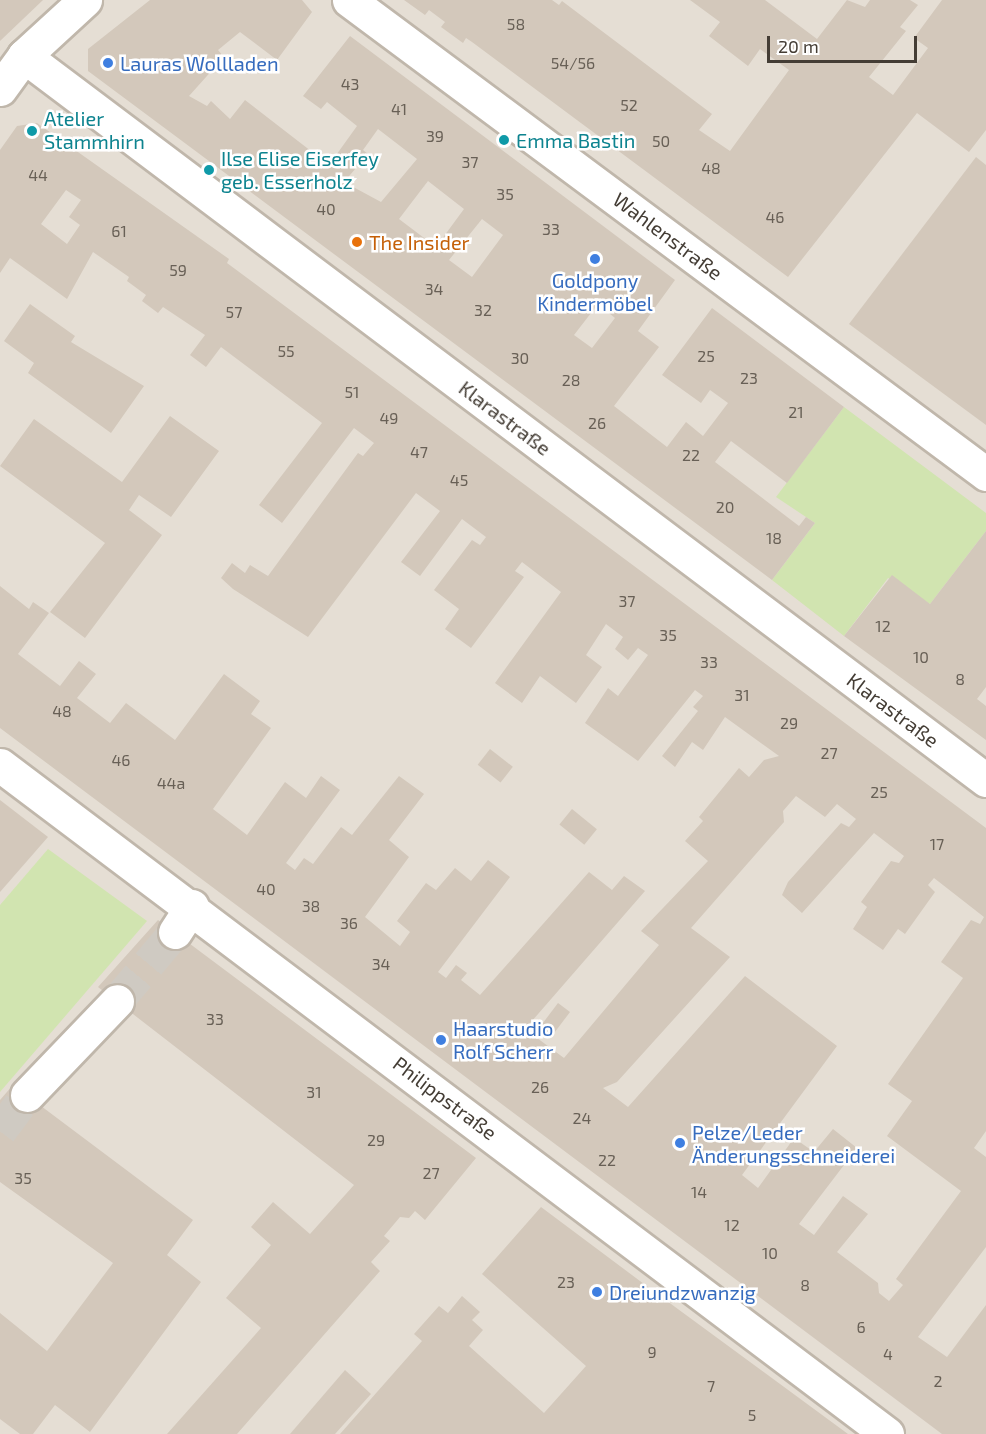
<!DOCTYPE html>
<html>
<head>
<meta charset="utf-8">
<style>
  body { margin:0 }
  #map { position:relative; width:986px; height:1434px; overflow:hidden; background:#f2ede5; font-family:"Exo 2",sans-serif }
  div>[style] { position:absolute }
  .residential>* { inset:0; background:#e5ded4; transform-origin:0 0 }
  .green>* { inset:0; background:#d1e4b0 }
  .building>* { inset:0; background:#d3c8bb; transform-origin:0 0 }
  .minor-tunnel>* { height:33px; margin-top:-16.5px; transform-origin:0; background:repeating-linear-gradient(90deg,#cfcac2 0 33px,transparent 0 49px) }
  .roads { filter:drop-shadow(2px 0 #c0b7ab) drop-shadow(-2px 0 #c0b7ab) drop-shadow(0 2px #c0b7ab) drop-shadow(0 -2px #c0b7ab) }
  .minor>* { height:33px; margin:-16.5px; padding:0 16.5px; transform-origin:16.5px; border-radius:16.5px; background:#fff }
  .dots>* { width:16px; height:16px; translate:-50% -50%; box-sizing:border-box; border:3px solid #fff; border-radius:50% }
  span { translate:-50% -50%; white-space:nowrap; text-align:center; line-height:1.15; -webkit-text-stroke:5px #fff; paint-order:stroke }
  .number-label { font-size:16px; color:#686056 }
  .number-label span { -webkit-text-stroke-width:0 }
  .shop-label { font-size:20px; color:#366cbe }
  .left { translate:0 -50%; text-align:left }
  .culture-label { font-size:20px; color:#0d838f }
  .street-label { font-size:20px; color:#443d35 }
  .food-label { font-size:20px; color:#c56008 }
  .scale { position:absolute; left:767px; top:36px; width:150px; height:27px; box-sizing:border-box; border:3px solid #443d35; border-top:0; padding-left:8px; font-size:18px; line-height:21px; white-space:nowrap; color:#443d35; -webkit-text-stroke:4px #fff; paint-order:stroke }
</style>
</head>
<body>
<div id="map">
  <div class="residential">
    <div style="left:0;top:0;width:986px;height:1434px"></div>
  </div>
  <div class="green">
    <div style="clip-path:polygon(844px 407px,986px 513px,986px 531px,930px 604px,888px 578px,844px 636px,772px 580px,815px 523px,776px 497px)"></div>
    <div style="clip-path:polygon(48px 849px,147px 921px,0 1092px,0 905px)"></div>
  </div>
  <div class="building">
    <div style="clip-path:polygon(0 0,43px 0,0 41px)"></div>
    <div style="clip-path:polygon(evenodd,150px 0,302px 0,312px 12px,277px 60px,240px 32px,218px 50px,224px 57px,189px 96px,207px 106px,211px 101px,230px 119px,245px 100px,329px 165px,357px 126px,327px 102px,321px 109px,303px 96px,350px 36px,675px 280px,638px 331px,659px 347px,614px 406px,667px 447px,686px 422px,703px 436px,728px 403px,710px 390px,701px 403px,662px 375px,712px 308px,844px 407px,787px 483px,731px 441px,715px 462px,799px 526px,806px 517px,815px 523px,772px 580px,88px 71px,88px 49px,150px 0,378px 129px,417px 159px,381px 202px,344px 182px,368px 154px,363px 150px,378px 129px,150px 0,428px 181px,464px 209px,436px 247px,399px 219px,428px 181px,150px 0,482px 219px,503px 235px,472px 277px,449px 260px,482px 219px,150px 0,598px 304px,615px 318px,592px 348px,574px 335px,598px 304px)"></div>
    <div style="clip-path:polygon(404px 0,552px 0,559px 5px,562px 1px,712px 114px,699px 130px,730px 151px,789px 70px,760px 49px,748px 66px,709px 36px,720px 22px,690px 0,765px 0,817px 39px,847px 0,865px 7px,870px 0,910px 0,918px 5px,900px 27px,906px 31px,869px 77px,893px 95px,928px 48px,914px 38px,942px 0,986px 0,986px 130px,969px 152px,917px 113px,788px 277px,472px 42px,466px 38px,463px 43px,441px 27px,445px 22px,429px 10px,425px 15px)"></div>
    <div style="clip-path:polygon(evenodd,37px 123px,229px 259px,227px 263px,986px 828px,986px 1131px,974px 1148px,986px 1157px,986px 1247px,918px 1337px,947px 1357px,986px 1305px,986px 1434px,942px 1434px,0 728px,0 586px,29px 609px,33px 602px,49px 613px,18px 654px,60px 686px,79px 661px,96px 674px,77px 698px,110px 723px,126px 703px,175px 740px,224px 674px,260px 701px,251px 714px,271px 728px,213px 809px,247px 835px,285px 782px,306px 798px,321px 776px,340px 790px,286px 863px,295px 870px,304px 858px,313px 864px,341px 827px,352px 835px,399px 776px,424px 794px,389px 840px,409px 857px,365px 917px,400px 946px,410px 932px,397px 921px,426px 883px,436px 890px,455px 868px,471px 881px,488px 860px,510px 877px,438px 972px,446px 978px,456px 965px,467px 973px,461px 980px,480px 995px,589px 872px,612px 890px,624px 876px,645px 891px,525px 1029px,564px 1058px,659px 945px,641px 931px,708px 861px,685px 841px,703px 821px,699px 817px,739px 768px,749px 777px,764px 760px,779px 756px,725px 717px,703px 750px,692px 742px,675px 767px,662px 756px,698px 711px,693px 707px,703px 696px,695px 690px,638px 761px,585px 723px,608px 688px,618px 696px,648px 655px,638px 648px,628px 660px,615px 649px,623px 637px,606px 624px,586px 655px,602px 667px,576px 703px,540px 676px,522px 703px,495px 683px,561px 592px,522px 562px,515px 571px,524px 577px,471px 648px,445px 629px,459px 609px,434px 590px,472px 540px,480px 545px,486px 537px,462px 519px,420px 576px,401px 562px,440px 511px,416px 493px,308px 637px,233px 589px,221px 578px,232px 563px,245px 573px,250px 565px,268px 576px,358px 453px,363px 456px,374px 443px,354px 428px,282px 523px,259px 505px,322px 423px,221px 347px,206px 367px,190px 355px,205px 335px,163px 307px,158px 313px,142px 301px,146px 295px,127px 281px,129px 277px,93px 252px,67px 299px,10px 258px,0 273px,0 150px,17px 126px,37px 123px,66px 190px,81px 200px,69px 217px,80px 225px,67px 244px,41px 224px,66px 190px,37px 123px,796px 796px,825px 817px,837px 804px,856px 819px,849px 827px,841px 823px,788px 882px,782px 895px,802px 913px,874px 833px,904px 856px,899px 863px,891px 861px,861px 902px,867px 907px,853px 929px,883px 950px,898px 929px,905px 934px,935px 892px,928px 885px,934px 878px,984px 917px,980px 924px,971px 920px,941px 962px,963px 978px,888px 1084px,912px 1101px,887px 1136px,961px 1191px,896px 1279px,903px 1285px,889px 1301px,879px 1293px,878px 1283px,837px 1252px,868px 1214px,843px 1196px,814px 1235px,799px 1224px,857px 1148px,833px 1129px,814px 1152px,794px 1138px,758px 1188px,742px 1175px,837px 1046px,745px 976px,628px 1107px,603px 1088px,617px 1082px,730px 957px,691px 928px,784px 822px,783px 811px,796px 796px)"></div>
    <div style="clip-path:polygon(976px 157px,986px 165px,986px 425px,849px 324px)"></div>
    <div style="clip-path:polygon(30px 304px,75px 336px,71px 342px,144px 386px,111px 433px,28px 373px,34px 363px,4px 341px)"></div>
    <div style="clip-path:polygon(170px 416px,219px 451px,171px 517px,139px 495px,129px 510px,162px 535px,85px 638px,50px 612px,105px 543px,0 466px,34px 419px,122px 482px)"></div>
    <div style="clip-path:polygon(986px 531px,986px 687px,977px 699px,986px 706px,986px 740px,844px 636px,892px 575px,930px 604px)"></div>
    <div style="left:490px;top:749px;width:29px;height:20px;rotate:38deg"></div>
    <div style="clip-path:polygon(0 800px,48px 837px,0 892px)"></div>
    <div style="left:572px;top:809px;width:32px;height:20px;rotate:39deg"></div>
    <div style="clip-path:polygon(158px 920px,476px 1158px,425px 1220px,415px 1211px,409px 1218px,400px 1217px,384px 1236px,390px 1241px,371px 1262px,380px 1271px,237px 1434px,167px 1434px,261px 1328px,226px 1298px,271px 1245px,251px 1227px,273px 1202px,310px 1234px,354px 1185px,98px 987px)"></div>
    <div style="left:558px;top:1003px;width:15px;height:32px;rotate:37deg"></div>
    <div style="clip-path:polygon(13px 1085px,193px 1220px,167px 1255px,201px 1282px,90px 1432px,55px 1405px,33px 1434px,20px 1434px,0 1419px,0 1313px,47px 1351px,113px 1263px,0 1182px,0 1100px)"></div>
    <div style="clip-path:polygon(541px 1207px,652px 1290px,848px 1434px,340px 1434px,422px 1341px,414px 1334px,439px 1306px,448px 1313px,462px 1296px,480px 1312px,472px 1320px,483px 1330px,469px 1346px,544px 1413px,586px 1366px,482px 1274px)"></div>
    <div style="clip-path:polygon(345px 1370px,371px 1394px,335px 1434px,290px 1434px)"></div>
  </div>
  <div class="minor-tunnel">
    <div style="left:117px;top:1001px;width:90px;rotate:-50deg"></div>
    <div style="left:0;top:1131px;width:45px;rotate:-53.1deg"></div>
  </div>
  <div class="roads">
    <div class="minor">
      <div style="left:349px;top:0;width:794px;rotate:36.65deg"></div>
      <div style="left:24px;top:56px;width:1204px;rotate:36.97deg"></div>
      <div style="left:0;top:89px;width:41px;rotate:-54deg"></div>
      <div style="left:24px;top:56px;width:83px;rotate:-42.6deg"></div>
      <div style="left:0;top:765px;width:1111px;rotate:37.02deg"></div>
      <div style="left:175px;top:932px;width:31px;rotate:-57deg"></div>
      <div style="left:27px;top:1095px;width:130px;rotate:-46.2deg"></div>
    </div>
  </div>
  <div class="dots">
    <div style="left:108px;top:63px;background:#3f7fe0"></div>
    <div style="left:32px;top:131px;background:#0f9aa8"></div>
    <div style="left:504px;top:140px;background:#0f9aa8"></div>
    <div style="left:209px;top:170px;background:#0f9aa8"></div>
    <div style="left:357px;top:242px;background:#e8710a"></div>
    <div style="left:595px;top:259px;background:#3f7fe0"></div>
    <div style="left:441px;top:1040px;background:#3f7fe0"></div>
    <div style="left:680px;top:1143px;background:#3f7fe0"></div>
    <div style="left:597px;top:1292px;background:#3f7fe0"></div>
  </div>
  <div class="number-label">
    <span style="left:516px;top:24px">58</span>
    <span style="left:573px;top:63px">54/56</span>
    <span style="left:350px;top:84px">43</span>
    <span style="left:629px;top:105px">52</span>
    <span style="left:399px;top:109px">41</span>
    <span style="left:435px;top:136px">39</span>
    <span style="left:661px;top:141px">50</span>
    <span style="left:470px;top:162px">37</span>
    <span style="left:711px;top:168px">48</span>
    <span style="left:38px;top:175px">44</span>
    <span style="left:505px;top:194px">35</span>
    <span style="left:326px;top:209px">40</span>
    <span style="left:775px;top:217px">46</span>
    <span style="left:551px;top:229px">33</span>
    <span style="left:119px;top:231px">61</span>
    <span style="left:178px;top:270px">59</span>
    <span style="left:434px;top:289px">34</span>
    <span style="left:483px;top:310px">32</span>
    <span style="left:234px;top:312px">57</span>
    <span style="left:286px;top:351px">55</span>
    <span style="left:706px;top:356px">25</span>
    <span style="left:520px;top:358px">30</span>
    <span style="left:749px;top:378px">23</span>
    <span style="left:571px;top:380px">28</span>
    <span style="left:352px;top:392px">51</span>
    <span style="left:796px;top:412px">21</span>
    <span style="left:389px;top:418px">49</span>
    <span style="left:597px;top:423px">26</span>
    <span style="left:419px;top:452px">47</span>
    <span style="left:691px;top:455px">22</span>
    <span style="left:459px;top:480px">45</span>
    <span style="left:725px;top:507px">20</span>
    <span style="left:774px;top:538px">18</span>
    <span style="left:627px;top:601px">37</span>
    <span style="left:883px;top:626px">12</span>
    <span style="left:668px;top:635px">35</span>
    <span style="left:921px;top:657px">10</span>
    <span style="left:709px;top:662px">33</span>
    <span style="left:960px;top:679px">8</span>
    <span style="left:742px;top:695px">31</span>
    <span style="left:62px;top:711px">48</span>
    <span style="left:789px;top:723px">29</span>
    <span style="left:829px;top:753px">27</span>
    <span style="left:121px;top:760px">46</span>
    <span style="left:171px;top:783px">44a</span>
    <span style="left:879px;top:792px">25</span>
    <span style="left:937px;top:844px">17</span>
    <span style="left:266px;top:889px">40</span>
    <span style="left:311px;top:906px">38</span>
    <span style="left:349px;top:923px">36</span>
    <span style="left:381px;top:964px">34</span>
    <span style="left:215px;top:1019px">33</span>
    <span style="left:540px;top:1087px">26</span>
    <span style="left:314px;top:1092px">31</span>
    <span style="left:582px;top:1118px">24</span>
    <span style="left:376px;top:1140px">29</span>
    <span style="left:607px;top:1160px">22</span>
    <span style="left:431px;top:1173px">27</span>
    <span style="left:23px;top:1178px">35</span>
    <span style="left:699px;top:1192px">14</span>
    <span style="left:732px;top:1225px">12</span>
    <span style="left:770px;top:1253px">10</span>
    <span style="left:566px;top:1282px">23</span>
    <span style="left:805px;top:1285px">8</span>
    <span style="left:861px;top:1327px">6</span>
    <span style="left:652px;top:1352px">9</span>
    <span style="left:888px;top:1354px">4</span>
    <span style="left:938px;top:1381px">2</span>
    <span style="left:711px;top:1386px">7</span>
    <span style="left:752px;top:1415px">5</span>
  </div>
  <div class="shop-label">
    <span class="left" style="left:120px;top:63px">Lauras Wollladen</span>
    <span style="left:595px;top:292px">Goldpony<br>Kindermöbel</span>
    <span class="left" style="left:453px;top:1040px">Haarstudio<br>Rolf Scherr</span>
    <span class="left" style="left:692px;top:1144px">Pelze/Leder<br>Änderungsschneiderei</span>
    <span class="left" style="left:609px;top:1292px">Dreiundzwanzig</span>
  </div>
  <div class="culture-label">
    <span class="left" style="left:44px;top:130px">Atelier<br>Stammhirn</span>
    <span class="left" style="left:516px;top:140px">Emma Bastin</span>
    <span class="left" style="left:221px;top:170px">Ilse Elise Eiserfey<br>geb. Esserholz</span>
  </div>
  <div class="street-label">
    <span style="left:668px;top:236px;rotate:37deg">Wahlenstraße</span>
    <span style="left:505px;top:418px;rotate:37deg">Klarastraße</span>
    <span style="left:893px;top:710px;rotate:37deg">Klarastraße</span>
    <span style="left:445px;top:1098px;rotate:37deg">Philippstraße</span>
  </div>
  <div class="food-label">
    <span class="left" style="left:369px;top:242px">The Insider</span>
  </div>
  <div class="scale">20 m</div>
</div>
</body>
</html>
